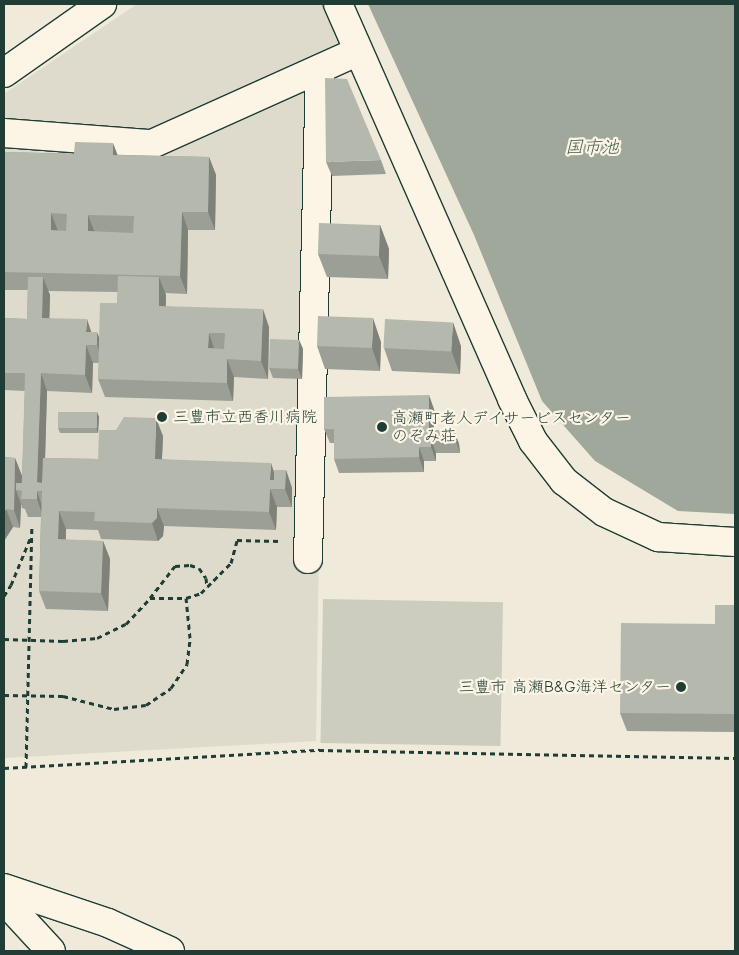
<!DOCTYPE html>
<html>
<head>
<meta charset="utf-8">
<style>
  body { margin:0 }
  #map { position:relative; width:739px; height:955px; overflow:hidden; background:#efeada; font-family:"Comic Neue","Klee One",sans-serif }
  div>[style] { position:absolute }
  .built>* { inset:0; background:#dedbcc }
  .green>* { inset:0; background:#cccdbf; transform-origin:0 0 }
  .water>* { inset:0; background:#9fa89a }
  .path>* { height:3px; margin-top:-1.5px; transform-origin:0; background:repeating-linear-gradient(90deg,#1f3d34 0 5px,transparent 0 9px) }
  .roads { filter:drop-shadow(1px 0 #1f3d34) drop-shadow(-1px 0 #1f3d34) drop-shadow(0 1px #1f3d34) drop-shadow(0 -1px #1f3d34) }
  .minor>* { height:28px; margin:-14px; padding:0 14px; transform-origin:14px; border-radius:14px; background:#fcf5e5 }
  .wall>* { inset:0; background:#9c9f95 }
  .shaded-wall>* { inset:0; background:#7f8279 }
  .building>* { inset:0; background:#b5b9ad; transform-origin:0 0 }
  .dots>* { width:14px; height:14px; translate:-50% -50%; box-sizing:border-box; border:2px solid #fcf5e5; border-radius:50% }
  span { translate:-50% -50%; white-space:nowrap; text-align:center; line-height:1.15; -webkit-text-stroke:4.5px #fcf5e5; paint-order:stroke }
  .poi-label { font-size:16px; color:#1f3d34 }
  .left { translate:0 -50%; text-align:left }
  .right { translate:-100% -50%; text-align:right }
  .water-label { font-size:18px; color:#455d53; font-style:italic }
  .frame { position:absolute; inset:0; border:5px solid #1f3d34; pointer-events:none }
</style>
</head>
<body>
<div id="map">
  <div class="built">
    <div style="clip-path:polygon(137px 4px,323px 4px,351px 69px,326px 82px,316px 741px,4px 758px,4px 94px)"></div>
  </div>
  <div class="green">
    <div style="left:323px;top:599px;width:180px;height:144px;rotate:1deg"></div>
  </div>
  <div class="water">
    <div style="clip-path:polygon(368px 4px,735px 4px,735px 514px,678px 511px,595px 461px,542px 401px,474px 235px)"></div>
  </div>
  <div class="path">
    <div style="left:4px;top:596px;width:13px;rotate:-58deg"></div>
    <div style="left:11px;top:585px;width:50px;rotate:-67.6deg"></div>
    <div style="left:150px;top:598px;width:41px;rotate:-52deg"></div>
    <div style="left:175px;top:566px;width:15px;rotate:-4deg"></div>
    <div style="left:190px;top:565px;width:9px;rotate:18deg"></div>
    <div style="left:199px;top:568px;width:12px;rotate:55deg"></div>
    <div style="left:206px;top:578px;width:9px;rotate:84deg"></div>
    <div style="left:4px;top:639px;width:59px;rotate:1.9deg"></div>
    <div style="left:63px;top:641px;width:34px;rotate:-5deg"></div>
    <div style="left:97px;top:638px;width:32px;rotate:-26deg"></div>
    <div style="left:126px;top:624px;width:35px;rotate:-47deg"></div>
    <div style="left:150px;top:598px;width:36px"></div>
    <div style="left:186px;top:598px;width:16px;rotate:-18deg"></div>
    <div style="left:201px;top:593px;width:42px;rotate:-45deg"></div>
    <div style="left:231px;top:563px;width:24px;rotate:-75deg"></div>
    <div style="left:237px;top:540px;width:45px;rotate:1.3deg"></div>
    <div style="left:4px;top:695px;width:59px;rotate:1deg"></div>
    <div style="left:63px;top:696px;width:53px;rotate:14.3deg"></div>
    <div style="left:114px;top:709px;width:32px;rotate:-7deg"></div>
    <div style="left:146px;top:705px;width:30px;rotate:-34deg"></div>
    <div style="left:171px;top:688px;width:29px;rotate:-56deg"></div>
    <div style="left:187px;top:664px;width:26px;rotate:-83deg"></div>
    <div style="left:190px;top:638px;width:40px;rotate:-95.7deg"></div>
    <div style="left:26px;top:767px;width:242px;rotate:-88.6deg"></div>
    <div style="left:4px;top:768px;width:316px;rotate:-3.3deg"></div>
    <div style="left:319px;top:750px;width:416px;rotate:1.1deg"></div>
  </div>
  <div class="roads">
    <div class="minor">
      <div style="left:338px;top:4px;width:432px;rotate:66.2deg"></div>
      <div style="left:512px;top:399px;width:47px;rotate:63.4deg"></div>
      <div style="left:533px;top:441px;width:51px;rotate:52.2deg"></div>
      <div style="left:564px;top:481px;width:51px;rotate:37.8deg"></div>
      <div style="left:604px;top:512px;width:60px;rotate:24.8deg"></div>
      <div style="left:658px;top:537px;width:77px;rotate:3.7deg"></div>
      <div style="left:4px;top:73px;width:120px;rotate:-35.1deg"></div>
      <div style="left:4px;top:133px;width:148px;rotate:4.3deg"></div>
      <div style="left:152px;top:144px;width:225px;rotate:-24.2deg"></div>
      <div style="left:308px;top:559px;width:490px;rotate:-88.6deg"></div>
      <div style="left:4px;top:888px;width:110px;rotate:18.6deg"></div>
      <div style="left:108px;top:923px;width:68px;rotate:24.3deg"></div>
      <div style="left:4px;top:900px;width:69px;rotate:47.3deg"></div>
    </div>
  </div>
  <div class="wall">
    <div style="clip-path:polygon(evenodd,4px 152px,209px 157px,216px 175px,215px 230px,188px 230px,187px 294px,165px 293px,166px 295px,166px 306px,269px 327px,268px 379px,234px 377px,233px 401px,105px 397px,98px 379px,99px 363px,93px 363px,92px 393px,47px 391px,45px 458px,98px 459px,163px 436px,162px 459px,274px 473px,286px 470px,292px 488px,292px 507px,277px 507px,276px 530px,164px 526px,163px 536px,158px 541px,101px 539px,98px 530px,66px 529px,66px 540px,103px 541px,110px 559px,108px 611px,46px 609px,39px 591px,41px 517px,28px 517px,25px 509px,22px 508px,21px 504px,20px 528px,13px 527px,4px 541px,4px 453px,5px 457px,15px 458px,22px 476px,25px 391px,4px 390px,4px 318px,27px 319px,28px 290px,4px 290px,4px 152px,48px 291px,118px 292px,117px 303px,99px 338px,91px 332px,49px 318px,50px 295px,48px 291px)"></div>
    <div style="clip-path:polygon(381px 160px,386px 174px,332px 176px,326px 162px)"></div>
    <div style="clip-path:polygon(380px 225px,389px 249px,388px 279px,327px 277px,318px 254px)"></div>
    <div style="clip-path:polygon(299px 340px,303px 349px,302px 379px,273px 378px,269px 368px)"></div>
    <div style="clip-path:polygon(381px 342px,380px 371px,325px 369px,317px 346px)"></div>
    <div style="clip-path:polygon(461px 346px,460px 374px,392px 371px,384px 348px)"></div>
    <div style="clip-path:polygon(434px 409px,434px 430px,454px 430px,459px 444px,460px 453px,436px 453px,436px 461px,424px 461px,424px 472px,339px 473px,334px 459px,334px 443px,330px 443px,324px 429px)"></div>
    <div style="clip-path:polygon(97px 412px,99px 417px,98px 433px,60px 433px,58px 428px)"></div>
    <div style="clip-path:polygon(735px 605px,735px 732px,627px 731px,620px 713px)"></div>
  </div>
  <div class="shaded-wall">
    <div style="clip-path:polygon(113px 143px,120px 161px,113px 155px)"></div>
    <div style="clip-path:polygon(209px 157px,216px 175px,215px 230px,208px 212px)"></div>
    <div style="clip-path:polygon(182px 212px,188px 230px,187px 294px,180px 276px)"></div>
    <div style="clip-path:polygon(51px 213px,58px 231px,51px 230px)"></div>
    <div style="clip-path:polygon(88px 215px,95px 233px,88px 231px)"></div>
    <div style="clip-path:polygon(380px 225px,389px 249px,388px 279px,379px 256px)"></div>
    <div style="clip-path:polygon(43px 277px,50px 295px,49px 336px,42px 318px)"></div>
    <div style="clip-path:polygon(159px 277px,166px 295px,165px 324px,159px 306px)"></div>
    <div style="clip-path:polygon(263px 309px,269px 327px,268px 379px,261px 361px)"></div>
    <div style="clip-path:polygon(373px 318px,381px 342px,380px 371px,372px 348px)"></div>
    <div style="clip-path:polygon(87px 319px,93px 337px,86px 332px)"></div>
    <div style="clip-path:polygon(453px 322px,461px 346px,460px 374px,451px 350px)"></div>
    <div style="clip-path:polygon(97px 332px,104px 350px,103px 363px,97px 345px)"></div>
    <div style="clip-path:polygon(209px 333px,215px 351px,208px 348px)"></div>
    <div style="clip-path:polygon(299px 340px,303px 349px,302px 379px,298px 369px)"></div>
    <div style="clip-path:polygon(86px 345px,93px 363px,92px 393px,85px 375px)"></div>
    <div style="clip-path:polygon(227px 359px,234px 377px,233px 401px,227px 383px)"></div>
    <div style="clip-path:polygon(41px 373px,47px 391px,44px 497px,37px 482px)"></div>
    <div style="clip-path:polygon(429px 395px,434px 409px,434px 439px,429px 430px)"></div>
    <div style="clip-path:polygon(97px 412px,99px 417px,98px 433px,96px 428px)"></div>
    <div style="clip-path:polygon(156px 418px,163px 436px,161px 477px,155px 459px)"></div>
    <div style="clip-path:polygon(454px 430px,459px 444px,460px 453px,455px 439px)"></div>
    <div style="clip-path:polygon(431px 439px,436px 453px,436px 461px,431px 447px)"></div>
    <div style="clip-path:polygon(419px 447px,424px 461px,424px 472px,419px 457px)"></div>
    <div style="clip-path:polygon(15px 458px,22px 476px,21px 491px,16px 490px,21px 504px,20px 528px,14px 510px)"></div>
    <div style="clip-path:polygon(271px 463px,277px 481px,270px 480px)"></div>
    <div style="clip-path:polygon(286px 470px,292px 488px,292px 507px,285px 489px)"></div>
    <div style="clip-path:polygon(270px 489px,277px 507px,276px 530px,269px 512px)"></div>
    <div style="clip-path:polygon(37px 491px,43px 509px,43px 517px,37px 499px)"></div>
    <div style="clip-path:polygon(157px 508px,164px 526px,163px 536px,158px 541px,152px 523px)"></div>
    <div style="clip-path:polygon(6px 509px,13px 527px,4px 541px,4px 513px)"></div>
    <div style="clip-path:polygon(59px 511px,66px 529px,65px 557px,58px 539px)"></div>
    <div style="clip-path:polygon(103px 541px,110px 559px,108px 611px,101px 593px)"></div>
  </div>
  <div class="building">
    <div style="clip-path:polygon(325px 78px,347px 79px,381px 160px,326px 162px)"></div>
    <div style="clip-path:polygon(evenodd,75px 142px,113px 143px,113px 155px,209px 157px,208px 212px,182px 212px,180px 276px,4px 272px,4px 152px,74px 154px,75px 142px,51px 213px,67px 214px,66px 231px,51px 230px,51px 213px,75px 142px,88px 215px,134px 216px,133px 233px,88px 231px,88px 215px)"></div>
    <div style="left:319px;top:223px;width:61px;height:31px;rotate:2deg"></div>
    <div style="clip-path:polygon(evenodd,118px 276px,159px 277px,159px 306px,263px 309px,261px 361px,227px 359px,227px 383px,98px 379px,100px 303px,117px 303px,118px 276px,209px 333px,225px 333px,224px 349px,208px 348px,209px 333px)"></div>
    <div style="clip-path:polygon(28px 277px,43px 277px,42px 318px,87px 319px,86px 332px,97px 332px,97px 345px,86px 345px,85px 375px,41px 373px,37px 482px,42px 483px,43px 458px,98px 459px,99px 430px,116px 430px,124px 417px,156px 418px,155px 459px,271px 463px,270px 480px,274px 480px,274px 470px,286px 470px,285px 489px,270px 489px,269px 512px,157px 508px,157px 518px,152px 523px,94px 521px,95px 512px,59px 511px,58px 539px,103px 541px,101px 593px,39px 591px,42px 491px,37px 491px,37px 499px,21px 499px,22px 491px,16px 490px,16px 483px,22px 483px,25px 373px,4px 373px,4px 318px,27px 319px)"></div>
    <div style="left:318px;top:316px;width:55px;height:30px;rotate:2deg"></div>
    <div style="left:385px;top:319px;width:68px;height:29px;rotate:3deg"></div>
    <div style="left:270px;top:339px;width:29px;height:29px;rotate:2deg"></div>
    <div style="clip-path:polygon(429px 395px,429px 430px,454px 430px,455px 439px,431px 439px,431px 447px,419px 447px,419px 457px,334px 459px,334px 429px,324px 429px,324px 397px)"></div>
    <div style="left:58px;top:412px;width:39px;height:16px"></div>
    <div style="clip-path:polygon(4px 457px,15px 458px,14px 510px,6px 509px,4px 513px)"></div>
    <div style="clip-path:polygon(715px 605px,735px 605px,735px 714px,620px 713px,621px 623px,715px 624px)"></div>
  </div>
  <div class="dots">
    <div style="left:162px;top:417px;background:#1f3d34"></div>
    <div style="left:382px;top:427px;background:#1f3d34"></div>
    <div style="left:681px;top:687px;background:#1f3d34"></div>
  </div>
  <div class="poi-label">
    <span class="left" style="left:173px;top:417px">三豊市立西香川病院</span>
    <span class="left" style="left:392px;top:427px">高瀬町老人デイサービスセンター<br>のぞみ荘</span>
    <span class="right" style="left:671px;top:687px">三豊市 高瀬B&amp;G海洋センター</span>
  </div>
  <div class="water-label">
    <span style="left:592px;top:148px">国市池</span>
  </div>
  <div class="frame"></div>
</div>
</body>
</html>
